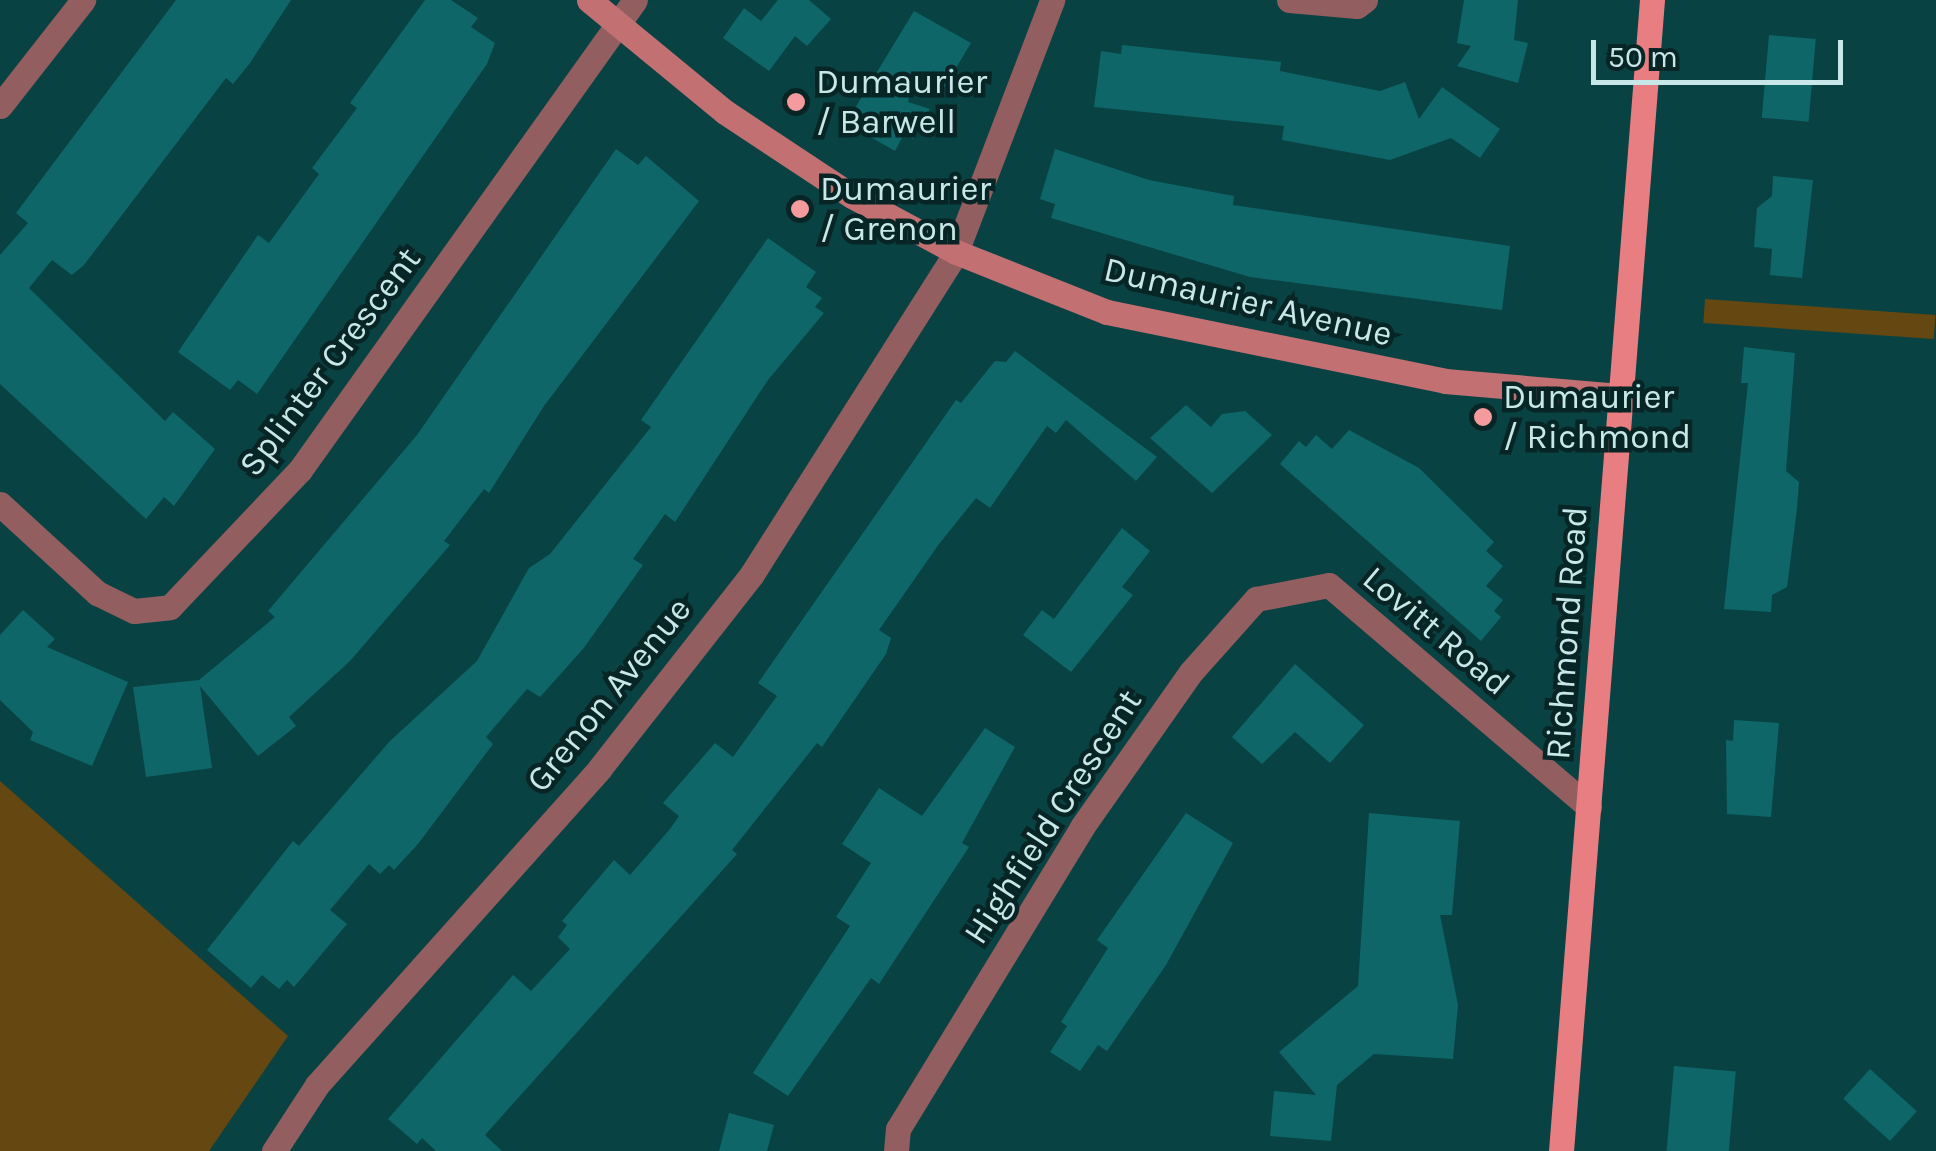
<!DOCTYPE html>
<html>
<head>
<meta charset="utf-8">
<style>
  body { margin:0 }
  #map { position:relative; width:1936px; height:1151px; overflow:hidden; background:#094243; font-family:Karla,sans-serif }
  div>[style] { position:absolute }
  .green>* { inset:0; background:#644711; transform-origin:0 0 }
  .building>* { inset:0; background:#0e6669; transform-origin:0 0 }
  .street>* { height:25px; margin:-12.5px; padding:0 12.5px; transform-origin:12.5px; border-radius:12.5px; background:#935e5f }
  .secondary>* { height:25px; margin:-12.5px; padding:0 12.5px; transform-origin:12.5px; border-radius:12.5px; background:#c37073 }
  .primary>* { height:25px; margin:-12.5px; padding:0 12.5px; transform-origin:12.5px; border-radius:12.5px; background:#e87e82 }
  .dots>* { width:28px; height:28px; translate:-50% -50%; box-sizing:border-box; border:5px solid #082526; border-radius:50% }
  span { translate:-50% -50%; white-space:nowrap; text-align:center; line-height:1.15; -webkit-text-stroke:9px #082526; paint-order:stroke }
  .poi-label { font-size:35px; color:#c7e7e8 }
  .left { translate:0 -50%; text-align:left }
  .street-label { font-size:35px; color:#c7e7e8 }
  .scale { position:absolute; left:1591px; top:40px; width:252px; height:45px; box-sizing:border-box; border:5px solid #c7e7e8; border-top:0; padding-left:12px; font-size:30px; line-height:35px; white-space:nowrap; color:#c7e7e8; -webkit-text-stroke:8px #082526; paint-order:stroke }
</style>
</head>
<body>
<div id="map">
  <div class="green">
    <div style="left:1705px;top:299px;width:231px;height:24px;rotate:4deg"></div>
    <div style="clip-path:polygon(0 781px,288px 1036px,209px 1151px,0 1151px)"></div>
  </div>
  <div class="building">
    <div style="clip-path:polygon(176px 0,291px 0,250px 63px,233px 84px,226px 78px,84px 265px,72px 275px,52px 260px,29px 288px,165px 421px,173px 412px,215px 449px,174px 506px,164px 497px,146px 519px,0 384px,0 255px,28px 223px,16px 213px)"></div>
    <div style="clip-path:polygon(425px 0,451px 0,478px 18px,471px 27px,495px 43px,487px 64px,257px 394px,238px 380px,230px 390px,178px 352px,258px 235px,269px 243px,319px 174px,312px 168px,357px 108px,350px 103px)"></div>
    <div style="clip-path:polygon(778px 0,809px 0,831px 19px,807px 46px,795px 36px,769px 71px,723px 38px,744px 8px,761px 21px)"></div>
    <div style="clip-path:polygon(1464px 0,1518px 0,1514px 40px,1528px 43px,1518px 83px,1457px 66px,1471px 46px,1457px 43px)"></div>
    <div style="clip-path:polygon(914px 11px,971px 43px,944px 88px,912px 84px,908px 102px,930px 109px,913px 139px,904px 134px,895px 151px,846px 123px)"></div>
    <div style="left:1769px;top:35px;width:47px;height:83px;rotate:5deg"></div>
    <div style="clip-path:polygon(1122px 45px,1281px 62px,1280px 71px,1380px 91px,1405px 82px,1419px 119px,1442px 87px,1500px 129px,1480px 158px,1451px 138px,1390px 160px,1282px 140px,1284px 126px,1094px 107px,1101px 51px,1121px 54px)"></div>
    <div style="clip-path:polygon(616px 149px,638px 165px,646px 156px,699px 201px,544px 406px,489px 493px,484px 489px,444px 541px,450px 545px,350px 661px,289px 717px,296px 726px,258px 756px,200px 686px,212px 768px,146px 777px,133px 687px,199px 680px,275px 617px,268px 611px,417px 435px)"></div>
    <div style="clip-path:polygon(1055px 149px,1149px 180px,1234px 196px,1233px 205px,1510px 246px,1502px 310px,1250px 277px,1051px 218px,1055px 204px,1040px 199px)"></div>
    <div style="clip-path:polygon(1773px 176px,1813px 180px,1802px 278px,1770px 275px,1772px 249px,1754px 247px,1757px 208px,1772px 196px)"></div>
    <div style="clip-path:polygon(768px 238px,816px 272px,806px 287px,822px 298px,815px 307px,824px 313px,768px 380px,675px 522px,665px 514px,633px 559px,643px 565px,583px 649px,540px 697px,527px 689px,486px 737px,493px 744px,418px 844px,394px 870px,389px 865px,380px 874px,369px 864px,330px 910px,347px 924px,294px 987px,287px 980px,279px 989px,262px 975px,251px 988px,207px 950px,293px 841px,299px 846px,390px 741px,477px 661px,529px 568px,550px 554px,651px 427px,641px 420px)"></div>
    <div style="clip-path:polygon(1744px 347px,1795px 353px,1786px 471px,1799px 482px,1797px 509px,1787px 587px,1772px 595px,1771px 612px,1724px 609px,1748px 383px,1741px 383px)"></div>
    <div style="clip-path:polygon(1015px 351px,1157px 457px,1136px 481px,1066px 420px,1056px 433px,1047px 426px,990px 508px,976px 498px,939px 544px,879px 630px,891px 638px,886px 654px,822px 747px,817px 743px,732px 850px,737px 854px,485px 1135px,502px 1151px,436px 1151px,422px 1138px,417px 1144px,388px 1119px,513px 975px,531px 991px,570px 949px,558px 937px,567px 925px,562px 921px,614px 860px,630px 875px,670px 829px,679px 816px,663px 803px,715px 743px,733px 757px,777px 696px,758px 683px,956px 400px,961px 403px,995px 361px,1006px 362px)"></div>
    <div style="clip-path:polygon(1186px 405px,1211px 427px,1222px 414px,1245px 411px,1272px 435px,1212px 493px,1150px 438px)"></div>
    <div style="clip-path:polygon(1349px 430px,1419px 468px,1494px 542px,1486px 551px,1503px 566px,1486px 586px,1503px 600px,1494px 611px,1501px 617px,1481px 641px,1280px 464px,1299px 441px,1306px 447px,1316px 435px,1332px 449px)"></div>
    <div style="clip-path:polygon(1122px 528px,1150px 551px,1122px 587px,1133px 595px,1071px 672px,1023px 635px,1042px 610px,1054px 619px)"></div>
    <div style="clip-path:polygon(23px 610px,55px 639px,47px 647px,128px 682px,92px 766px,30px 740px,33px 732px,0 700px,0 635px)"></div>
    <div style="clip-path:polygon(1295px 664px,1364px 725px,1330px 763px,1295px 732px,1262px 764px,1232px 737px)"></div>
    <div style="clip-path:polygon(1734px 720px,1779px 723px,1771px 817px,1727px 814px,1726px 740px,1733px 741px)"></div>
    <div style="clip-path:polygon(985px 728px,1015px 747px,962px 843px,969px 847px,879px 984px,871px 978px,788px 1096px,753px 1073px,850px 926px,836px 917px,871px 863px,842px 844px,879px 788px,922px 816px)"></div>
    <div style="clip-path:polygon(1186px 813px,1233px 843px,1166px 965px,1107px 1051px,1098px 1045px,1080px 1071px,1050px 1052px,1067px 1026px,1061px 1022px,1108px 948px,1097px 940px)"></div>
    <div style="clip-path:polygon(1369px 813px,1460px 821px,1452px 915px,1440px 915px,1458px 1005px,1453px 1059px,1374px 1054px,1337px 1085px,1331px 1141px,1270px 1136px,1274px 1091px,1316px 1095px,1279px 1052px,1358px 986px)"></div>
    <div style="left:1674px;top:1066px;width:62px;height:85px;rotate:5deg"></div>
    <div style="left:1870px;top:1069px;width:63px;height:40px;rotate:42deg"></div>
    <div style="clip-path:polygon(729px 1113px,774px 1125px,767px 1151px,719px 1151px)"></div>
  </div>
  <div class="street">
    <div style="left:1289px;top:0;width:68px;rotate:5deg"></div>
    <div style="left:1357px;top:6px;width:10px;rotate:-37deg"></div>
    <div style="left:0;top:106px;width:135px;rotate:-51.9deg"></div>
    <div style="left:0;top:504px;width:132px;rotate:42.5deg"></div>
    <div style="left:97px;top:593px;width:41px;rotate:25.9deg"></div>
    <div style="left:134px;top:611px;width:36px;rotate:-6deg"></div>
    <div style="left:170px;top:607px;width:189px;rotate:-46.5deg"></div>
    <div style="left:300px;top:470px;width:577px;rotate:-54.52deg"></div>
    <div style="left:274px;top:1151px;width:79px;rotate:-56.9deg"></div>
    <div style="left:317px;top:1085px;width:425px;rotate:-48.2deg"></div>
    <div style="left:600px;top:768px;width:246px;rotate:-51.9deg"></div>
    <div style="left:752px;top:574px;width:381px;rotate:-57.6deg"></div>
    <div style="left:956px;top:252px;width:270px;rotate:-69.1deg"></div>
    <div style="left:896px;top:1151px;width:22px;rotate:-85deg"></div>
    <div style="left:898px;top:1129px;width:354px;rotate:-58.6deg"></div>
    <div style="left:1082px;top:827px;width:189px;rotate:-54.9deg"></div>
    <div style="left:1191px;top:672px;width:98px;rotate:-48.3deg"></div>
    <div style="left:1256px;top:599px;width:74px;rotate:-10.9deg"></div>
    <div style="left:1329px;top:585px;width:342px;rotate:40.5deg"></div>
  </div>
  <div class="secondary">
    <div style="left:589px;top:0;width:176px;rotate:39.5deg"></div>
    <div style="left:725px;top:112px;width:152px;rotate:33.5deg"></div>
    <div style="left:852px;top:196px;width:118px;rotate:28.3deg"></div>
    <div style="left:956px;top:252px;width:162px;rotate:21.7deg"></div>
    <div style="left:1107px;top:312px;width:345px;rotate:11.5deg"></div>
    <div style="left:1445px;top:381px;width:175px;rotate:4.9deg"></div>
  </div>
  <div class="primary">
    <div style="left:1561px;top:1151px;width:1155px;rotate:-85.48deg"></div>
  </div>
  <div class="dots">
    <div style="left:796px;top:102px;background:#f59b9d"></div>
    <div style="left:800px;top:209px;background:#f59b9d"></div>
    <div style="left:1483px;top:417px;background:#f59b9d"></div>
  </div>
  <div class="poi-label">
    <span class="left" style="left:816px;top:102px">Dumaurier<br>/ Barwell</span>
    <span class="left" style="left:820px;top:209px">Dumaurier<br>/ Grenon</span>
    <span class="left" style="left:1503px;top:417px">Dumaurier<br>/ Richmond</span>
  </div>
  <div class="street-label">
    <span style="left:1248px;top:302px;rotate:13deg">Dumaurier Avenue</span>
    <span style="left:330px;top:362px;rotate:-53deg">Splinter Crescent</span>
    <span style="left:1436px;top:631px;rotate:40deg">Lovitt Road</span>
    <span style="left:1567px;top:633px;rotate:-86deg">Richmond Road</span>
    <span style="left:609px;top:695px;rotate:-51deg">Grenon Avenue</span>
    <span style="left:1053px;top:817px;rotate:-57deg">Highfield Crescent</span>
  </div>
  <div class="scale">50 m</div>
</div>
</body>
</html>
